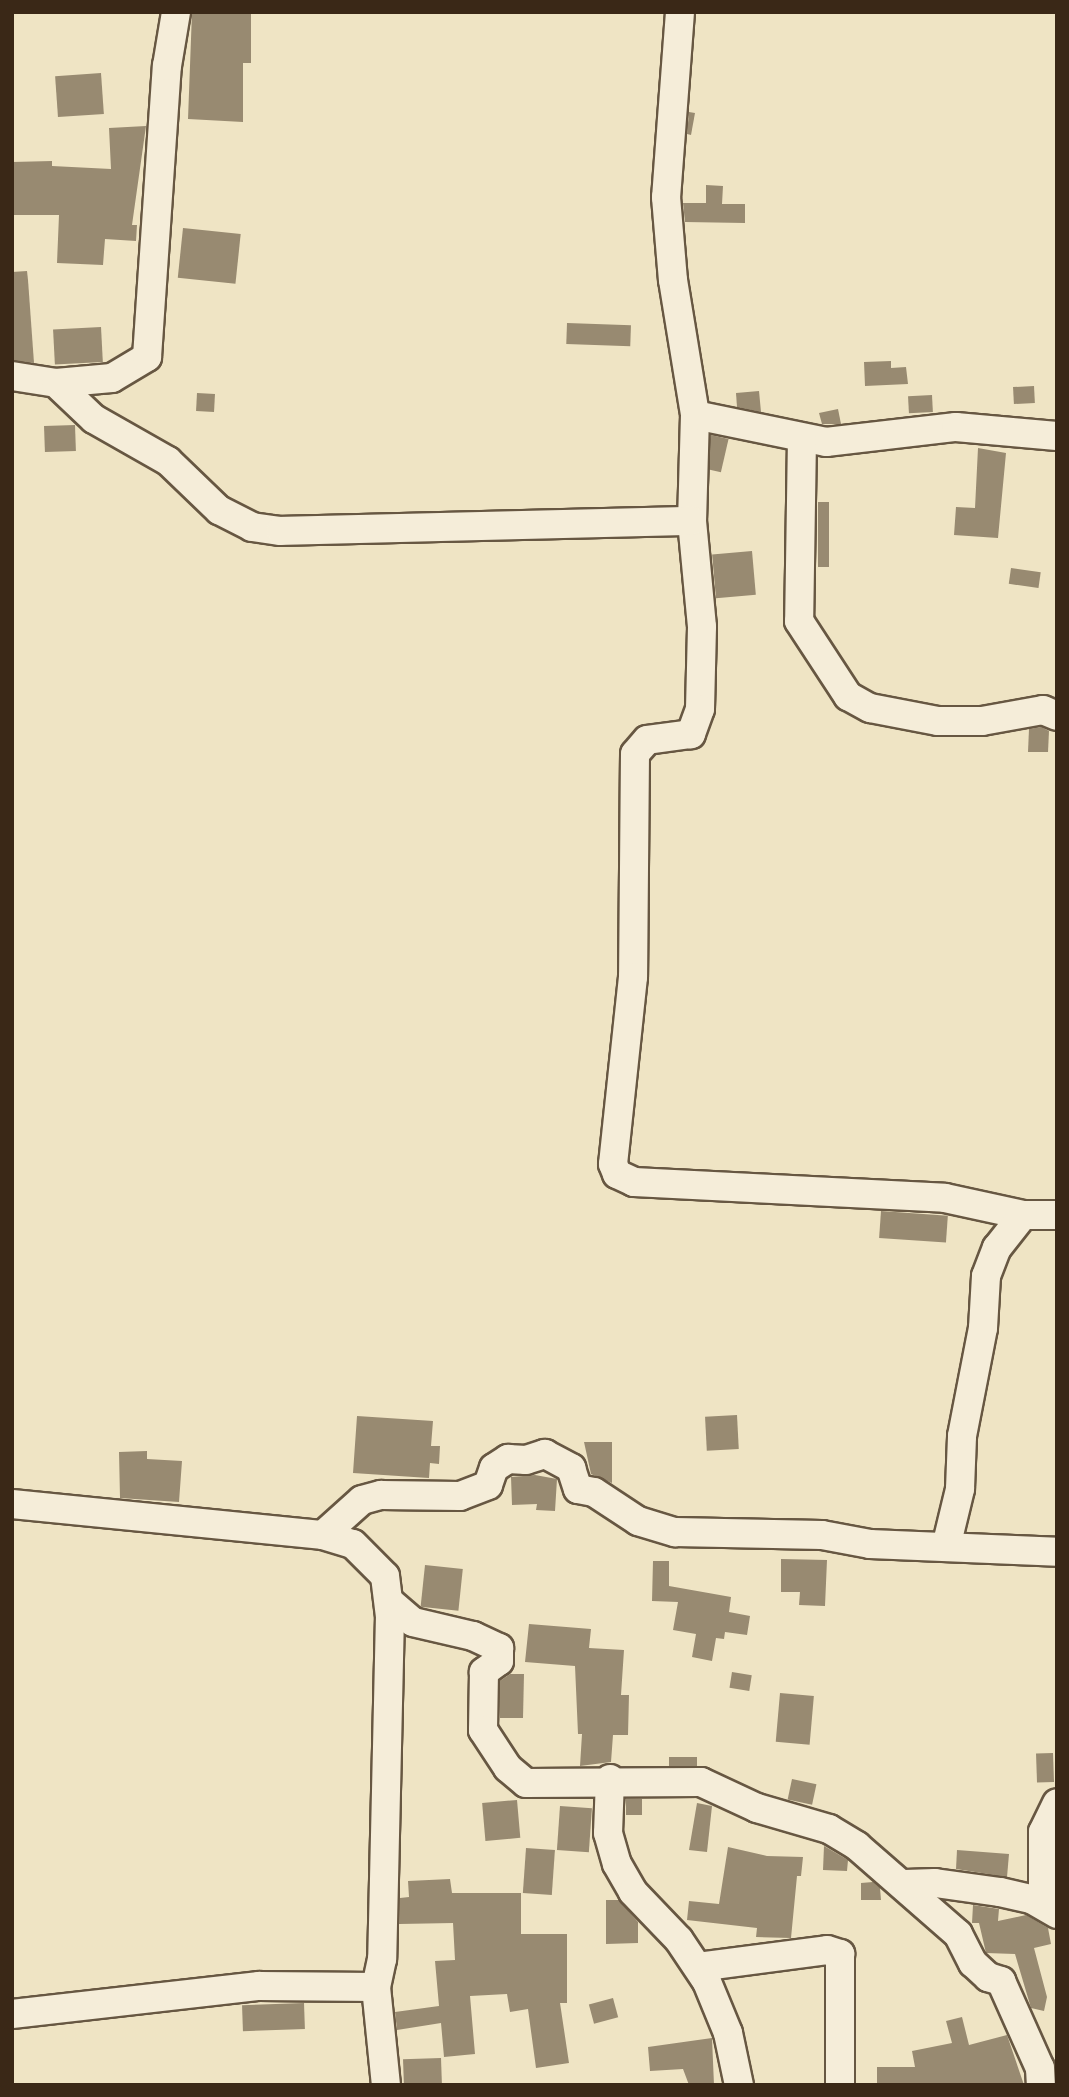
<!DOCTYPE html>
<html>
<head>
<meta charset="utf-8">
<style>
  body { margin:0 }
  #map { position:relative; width:1069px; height:2097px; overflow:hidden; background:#efe4c4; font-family:Vollkorn,serif }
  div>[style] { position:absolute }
  .building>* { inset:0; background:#988a71; transform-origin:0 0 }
  .roads { filter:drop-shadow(2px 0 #675742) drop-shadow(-2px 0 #675742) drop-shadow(0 2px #675742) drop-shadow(0 -2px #675742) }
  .minor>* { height:28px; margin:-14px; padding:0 14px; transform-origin:14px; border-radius:14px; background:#f5edd9 }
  span { translate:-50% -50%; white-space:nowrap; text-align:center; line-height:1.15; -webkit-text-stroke:6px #f5edd9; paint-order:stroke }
  .frame { position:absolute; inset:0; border:14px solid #3a2817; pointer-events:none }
</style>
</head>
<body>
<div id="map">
  <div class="building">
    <div style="clip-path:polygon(192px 12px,251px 12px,251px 63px,243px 63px,243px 122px,188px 119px)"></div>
    <div style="left:101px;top:73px;width:41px;height:46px;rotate:86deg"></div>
    <div style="clip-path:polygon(689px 112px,695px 113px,691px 135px,687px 134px)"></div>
    <div style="clip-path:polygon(146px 126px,132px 225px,137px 225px,136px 241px,105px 239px,103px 265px,57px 263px,59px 215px,12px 215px,12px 162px,52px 161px,52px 166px,111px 169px,109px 128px)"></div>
    <div style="clip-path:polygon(706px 185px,723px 186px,722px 204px,745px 204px,745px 223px,685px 222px,683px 203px,706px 203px)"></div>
    <div style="left:183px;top:228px;width:58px;height:50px;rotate:6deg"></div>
    <div style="clip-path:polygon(27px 271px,28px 280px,34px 363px,12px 360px,12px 272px)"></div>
    <div style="left:567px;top:323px;width:64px;height:21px;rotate:2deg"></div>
    <div style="left:101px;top:327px;width:35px;height:48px;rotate:87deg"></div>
    <div style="clip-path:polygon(891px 361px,891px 368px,906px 367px,908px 384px,865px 386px,864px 362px)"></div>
    <div style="left:1034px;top:386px;width:17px;height:21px;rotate:87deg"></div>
    <div style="clip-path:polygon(759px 391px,761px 412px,737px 407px,736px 393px)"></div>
    <div style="left:197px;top:393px;width:18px;height:18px;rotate:3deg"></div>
    <div style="left:932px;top:395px;width:17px;height:24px;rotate:87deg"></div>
    <div style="clip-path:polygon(838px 409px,841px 424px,822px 424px,819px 413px)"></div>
    <div style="left:75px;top:425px;width:26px;height:31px;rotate:88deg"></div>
    <div style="left:711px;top:435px;width:18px;height:34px;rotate:13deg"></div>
    <div style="clip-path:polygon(978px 448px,1006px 453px,998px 538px,954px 535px,956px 507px,975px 508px)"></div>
    <div style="left:818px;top:502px;width:11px;height:65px"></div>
    <div style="left:752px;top:551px;width:44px;height:40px;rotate:85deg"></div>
    <div style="left:1011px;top:568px;width:30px;height:16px;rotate:8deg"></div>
    <div style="clip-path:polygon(1041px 727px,1049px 731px,1048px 752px,1028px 752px,1029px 729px)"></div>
    <div style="left:881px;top:1211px;width:67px;height:27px;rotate:4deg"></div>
    <div style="left:737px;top:1415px;width:34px;height:32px;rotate:87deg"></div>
    <div style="clip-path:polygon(357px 1416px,433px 1421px,431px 1446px,440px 1446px,439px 1464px,430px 1463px,429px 1478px,353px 1473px)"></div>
    <div style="clip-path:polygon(584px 1442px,612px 1442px,612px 1483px,591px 1474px)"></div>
    <div style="clip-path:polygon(147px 1451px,147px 1459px,182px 1461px,179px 1502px,120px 1498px,119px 1452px)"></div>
    <div style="clip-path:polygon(535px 1475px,557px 1479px,555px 1511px,536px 1510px,537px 1504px,512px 1505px,511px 1477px)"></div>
    <div style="clip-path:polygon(781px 1559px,827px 1560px,825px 1606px,799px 1605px,800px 1592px,781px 1592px)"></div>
    <div style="clip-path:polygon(653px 1561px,669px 1561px,669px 1586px,731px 1597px,729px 1612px,750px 1616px,747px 1635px,725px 1632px,724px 1639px,716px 1638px,712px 1661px,692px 1657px,696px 1634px,673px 1630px,678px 1602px,652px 1601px)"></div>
    <div style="left:425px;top:1565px;width:38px;height:42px;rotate:6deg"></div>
    <div style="clip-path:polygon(529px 1624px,591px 1629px,589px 1648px,624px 1650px,621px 1695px,629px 1695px,628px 1735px,613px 1735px,611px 1762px,580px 1766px,582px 1734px,578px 1734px,575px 1666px,525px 1662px)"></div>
    <div style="left:732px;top:1672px;width:20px;height:16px;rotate:9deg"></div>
    <div style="clip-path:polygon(510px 1674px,524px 1674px,523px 1718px,500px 1718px,500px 1681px)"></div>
    <div style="left:780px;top:1693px;width:34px;height:49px;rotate:5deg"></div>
    <div style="left:1053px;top:1753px;width:29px;height:17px;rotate:88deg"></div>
    <div style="left:669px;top:1757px;width:28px;height:9px"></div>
    <div style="left:792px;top:1779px;width:25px;height:21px;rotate:12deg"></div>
    <div style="left:626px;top:1799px;width:16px;height:16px"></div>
    <div style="left:517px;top:1800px;width:38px;height:35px;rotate:85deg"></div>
    <div style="clip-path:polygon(697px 1803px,712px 1806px,707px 1852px,689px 1850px)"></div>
    <div style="left:560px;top:1806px;width:32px;height:44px;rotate:4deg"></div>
    <div style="clip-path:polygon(824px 1846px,848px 1860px,847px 1871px,823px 1870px)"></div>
    <div style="clip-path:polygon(728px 1847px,767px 1856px,803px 1857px,801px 1876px,797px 1876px,791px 1938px,756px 1937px,757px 1928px,687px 1920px,689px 1901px,719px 1904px)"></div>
    <div style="left:526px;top:1848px;width:29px;height:45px;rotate:4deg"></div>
    <div style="clip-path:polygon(957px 1850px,1009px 1854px,1007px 1877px,956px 1869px)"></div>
    <div style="clip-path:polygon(450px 1879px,452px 1893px,521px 1893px,521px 1934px,567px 1934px,567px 2003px,560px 2003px,569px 2063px,536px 2068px,528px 2009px,510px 2012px,507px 1994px,470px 1996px,475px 2054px,444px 2057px,441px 2023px,397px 2030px,395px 2012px,439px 2006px,435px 1961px,455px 1960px,453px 1923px,399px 1924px,400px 1898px,409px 1897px,408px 1881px)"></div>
    <div style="clip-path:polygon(873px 1882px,880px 1888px,881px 1900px,861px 1900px,861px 1883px)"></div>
    <div style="clip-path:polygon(606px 1900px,619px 1900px,638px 1922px,638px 1943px,606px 1944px)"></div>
    <div style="clip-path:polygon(973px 1905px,999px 1909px,998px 1921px,1026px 1915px,1048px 1928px,1051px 1944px,1034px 1948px,1047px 1997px,1044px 2011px,1031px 2008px,1015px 1954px,986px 1953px,979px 1923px,972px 1923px)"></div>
    <div style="left:613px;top:1998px;width:20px;height:25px;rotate:75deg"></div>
    <div style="left:304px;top:2003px;width:26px;height:62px;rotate:88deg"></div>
    <div style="clip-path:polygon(962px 2017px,969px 2045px,1007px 2035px,1024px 2085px,877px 2085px,877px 2067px,915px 2067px,912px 2051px,952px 2043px,946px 2021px)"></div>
    <div style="clip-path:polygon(712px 2038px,714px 2085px,689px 2085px,683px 2069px,650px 2071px,648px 2047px)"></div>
    <div style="left:441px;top:2058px;width:27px;height:38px;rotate:88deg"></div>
  </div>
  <div class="roads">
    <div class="minor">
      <div style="left:680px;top:12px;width:186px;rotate:94.3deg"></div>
      <div style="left:666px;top:197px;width:83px;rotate:85.2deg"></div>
      <div style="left:673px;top:280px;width:137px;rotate:80.7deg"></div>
      <div style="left:695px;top:415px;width:106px;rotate:91.6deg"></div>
      <div style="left:692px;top:521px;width:106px;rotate:84.6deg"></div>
      <div style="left:702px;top:627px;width:82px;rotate:91.4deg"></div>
      <div style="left:700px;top:709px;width:27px;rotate:110deg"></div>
      <div style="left:691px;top:734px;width:44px;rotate:172.2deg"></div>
      <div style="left:647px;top:740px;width:18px;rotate:131deg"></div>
      <div style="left:635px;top:754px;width:223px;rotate:90.5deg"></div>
      <div style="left:633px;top:977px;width:188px;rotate:96.1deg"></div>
      <div style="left:613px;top:1164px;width:11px;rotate:68deg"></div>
      <div style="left:617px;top:1174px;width:19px;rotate:25deg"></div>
      <div style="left:634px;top:1182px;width:311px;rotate:2.9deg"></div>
      <div style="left:945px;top:1198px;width:80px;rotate:12.3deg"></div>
      <div style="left:1023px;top:1215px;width:34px"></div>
      <div style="left:12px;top:376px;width:45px;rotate:9deg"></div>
      <div style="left:56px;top:383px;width:56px;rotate:-5.1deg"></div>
      <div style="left:112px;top:378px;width:41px;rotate:-31deg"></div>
      <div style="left:147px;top:357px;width:292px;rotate:-86.1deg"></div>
      <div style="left:167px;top:66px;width:55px;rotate:-80.5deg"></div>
      <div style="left:56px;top:383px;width:52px;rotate:43.5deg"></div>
      <div style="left:94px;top:419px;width:85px;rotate:29.6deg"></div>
      <div style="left:168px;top:461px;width:71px;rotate:43.9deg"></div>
      <div style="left:219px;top:510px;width:37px;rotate:27deg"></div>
      <div style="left:252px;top:527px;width:29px;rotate:8deg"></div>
      <div style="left:281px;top:531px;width:411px;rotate:-1.4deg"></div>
      <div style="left:695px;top:415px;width:134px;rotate:11.6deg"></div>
      <div style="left:826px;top:442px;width:131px;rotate:-6.6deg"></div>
      <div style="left:956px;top:427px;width:101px;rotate:5.1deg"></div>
      <div style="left:802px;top:438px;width:183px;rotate:90.9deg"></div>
      <div style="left:799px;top:621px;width:90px;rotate:56.8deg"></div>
      <div style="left:848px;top:696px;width:25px;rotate:29deg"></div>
      <div style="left:870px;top:708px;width:69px;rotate:10.8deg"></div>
      <div style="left:938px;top:721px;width:44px"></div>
      <div style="left:982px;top:721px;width:62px;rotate:-10.2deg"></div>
      <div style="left:1043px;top:710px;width:15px;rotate:23deg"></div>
      <div style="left:12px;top:1504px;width:313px;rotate:5.7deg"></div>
      <div style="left:323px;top:1535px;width:31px;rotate:17deg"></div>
      <div style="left:353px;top:1544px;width:45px;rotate:45deg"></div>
      <div style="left:385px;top:1576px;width:39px;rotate:83deg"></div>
      <div style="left:390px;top:1615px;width:344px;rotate:91.3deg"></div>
      <div style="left:382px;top:1959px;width:29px;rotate:102deg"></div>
      <div style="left:376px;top:1987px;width:99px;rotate:84.2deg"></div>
      <div style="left:323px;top:1535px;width:52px;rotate:-41.9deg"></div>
      <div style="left:362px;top:1500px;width:20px;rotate:-15deg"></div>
      <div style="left:381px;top:1495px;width:79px;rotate:0.7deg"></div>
      <div style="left:460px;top:1496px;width:30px;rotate:-21deg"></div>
      <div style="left:488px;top:1485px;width:18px;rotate:-71deg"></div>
      <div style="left:494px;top:1468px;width:17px;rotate:-33deg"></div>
      <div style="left:508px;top:1459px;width:18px;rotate:3deg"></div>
      <div style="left:526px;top:1460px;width:20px;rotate:-18deg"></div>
      <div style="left:545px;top:1454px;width:30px;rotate:28deg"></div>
      <div style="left:571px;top:1468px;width:22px;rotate:72deg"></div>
      <div style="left:578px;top:1489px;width:16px;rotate:11deg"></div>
      <div style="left:594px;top:1492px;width:53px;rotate:33.4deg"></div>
      <div style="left:638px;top:1521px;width:39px;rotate:17deg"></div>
      <div style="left:675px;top:1532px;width:147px;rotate:1.2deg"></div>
      <div style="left:822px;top:1535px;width:49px;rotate:10.6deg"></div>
      <div style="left:870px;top:1544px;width:187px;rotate:2.4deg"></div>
      <div style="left:946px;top:1547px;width:60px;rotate:-76.4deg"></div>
      <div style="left:960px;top:1489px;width:53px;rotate:-87.8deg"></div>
      <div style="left:962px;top:1436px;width:110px;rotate:-79deg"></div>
      <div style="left:983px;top:1328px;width:52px;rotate:-86.7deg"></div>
      <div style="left:986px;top:1276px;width:30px;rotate:-69deg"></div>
      <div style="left:997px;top:1248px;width:42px;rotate:-51.8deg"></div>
      <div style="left:390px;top:1602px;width:30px;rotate:41deg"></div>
      <div style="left:413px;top:1622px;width:62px;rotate:13.1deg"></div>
      <div style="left:473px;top:1636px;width:29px;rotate:25deg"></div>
      <div style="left:499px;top:1648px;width:13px;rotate:90deg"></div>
      <div style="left:499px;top:1661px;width:19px;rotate:144deg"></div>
      <div style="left:484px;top:1672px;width:58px;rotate:91deg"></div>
      <div style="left:483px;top:1730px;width:45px;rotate:56.7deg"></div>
      <div style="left:508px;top:1768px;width:23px;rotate:40deg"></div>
      <div style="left:526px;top:1783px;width:175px;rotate:-0.3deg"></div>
      <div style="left:701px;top:1782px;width:62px;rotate:24.9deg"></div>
      <div style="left:757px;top:1808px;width:75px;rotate:16.3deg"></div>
      <div style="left:829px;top:1829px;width:33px;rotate:31deg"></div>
      <div style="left:857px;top:1846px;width:134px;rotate:41.1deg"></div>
      <div style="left:958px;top:1934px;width:33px;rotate:63deg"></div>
      <div style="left:973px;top:1963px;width:21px;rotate:43deg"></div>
      <div style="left:988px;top:1977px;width:14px;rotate:17deg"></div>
      <div style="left:1001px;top:1981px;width:95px;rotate:65.9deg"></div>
      <div style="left:1040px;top:2068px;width:17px;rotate:87deg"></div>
      <div style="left:610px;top:1779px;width:54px;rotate:92.1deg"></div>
      <div style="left:608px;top:1833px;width:32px;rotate:74deg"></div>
      <div style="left:617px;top:1864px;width:32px;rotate:60deg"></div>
      <div style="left:633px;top:1892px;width:66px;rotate:46.2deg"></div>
      <div style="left:679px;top:1940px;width:50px;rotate:56.3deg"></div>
      <div style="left:707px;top:1982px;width:55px;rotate:67.6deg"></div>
      <div style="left:728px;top:2033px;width:53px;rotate:78.1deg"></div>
      <div style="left:905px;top:1884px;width:30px;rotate:-2deg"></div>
      <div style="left:935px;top:1883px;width:66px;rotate:7.9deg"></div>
      <div style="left:1000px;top:1892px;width:32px;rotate:13deg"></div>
      <div style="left:1031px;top:1899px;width:30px;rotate:30deg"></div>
      <div style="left:1043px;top:1904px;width:72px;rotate:-90deg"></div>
      <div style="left:1043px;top:1832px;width:32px;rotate:-64deg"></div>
      <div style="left:698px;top:1967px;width:130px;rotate:-7.5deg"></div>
      <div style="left:827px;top:1950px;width:14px;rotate:17deg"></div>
      <div style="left:840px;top:1954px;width:131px;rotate:90deg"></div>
      <div style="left:12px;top:2014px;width:249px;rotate:-6.5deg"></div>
      <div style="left:259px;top:1986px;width:117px;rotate:0.5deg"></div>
    </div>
  </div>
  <div class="frame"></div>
</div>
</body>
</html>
